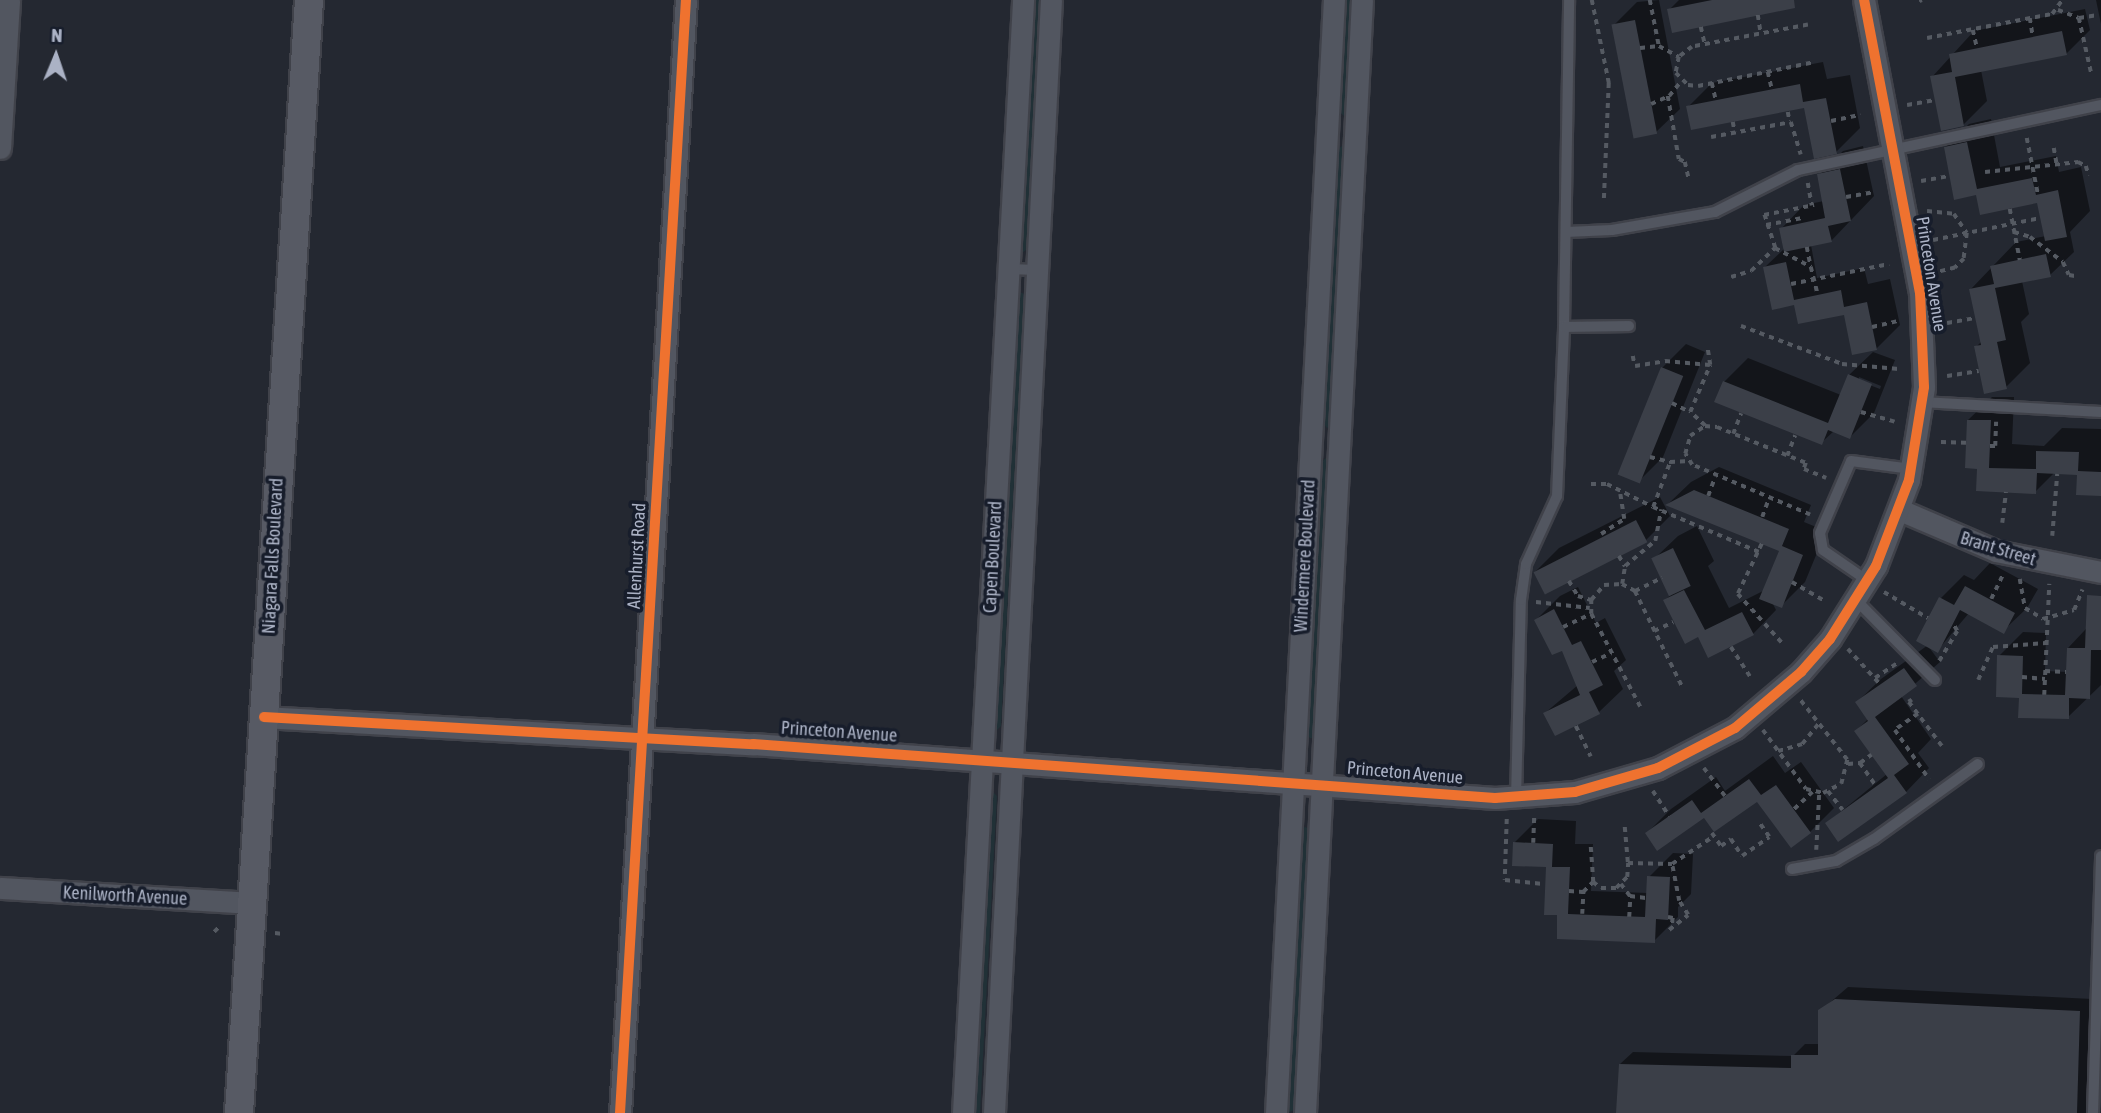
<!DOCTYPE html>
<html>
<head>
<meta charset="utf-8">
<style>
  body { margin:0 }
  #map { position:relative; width:2101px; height:1113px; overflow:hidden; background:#242831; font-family:"Asap Condensed",sans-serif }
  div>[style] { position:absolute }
  .green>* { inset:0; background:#213137 }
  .shadow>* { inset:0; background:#0007 }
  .building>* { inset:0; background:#3b3f48; transform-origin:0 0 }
  .path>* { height:3.5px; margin-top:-1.75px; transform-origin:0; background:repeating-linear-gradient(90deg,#555a62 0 5px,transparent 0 10px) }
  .roads { filter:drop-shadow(2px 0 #40424a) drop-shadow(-2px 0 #40424a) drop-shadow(0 2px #40424a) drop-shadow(0 -2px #40424a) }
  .service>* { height:10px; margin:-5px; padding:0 5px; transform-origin:5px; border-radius:5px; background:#525660 }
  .minor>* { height:21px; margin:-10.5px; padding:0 10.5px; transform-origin:10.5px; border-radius:10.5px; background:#525660 }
  .secondary>* { height:28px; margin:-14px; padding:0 14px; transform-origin:14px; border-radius:14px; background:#575a64 }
  .cycleway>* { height:10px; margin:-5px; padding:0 5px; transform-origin:5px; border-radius:5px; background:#ef722f }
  span { translate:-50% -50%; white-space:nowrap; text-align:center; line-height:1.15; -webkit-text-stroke:7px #171d2b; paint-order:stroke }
  .street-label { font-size:18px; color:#abb2c5 }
  .north { position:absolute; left:21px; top:21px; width:70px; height:70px; -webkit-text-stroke:5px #171d2b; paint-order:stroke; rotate:2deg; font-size:19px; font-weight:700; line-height:28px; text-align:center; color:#abb2c5 }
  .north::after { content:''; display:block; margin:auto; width:24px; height:32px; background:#abb2c5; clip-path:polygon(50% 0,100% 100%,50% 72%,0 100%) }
</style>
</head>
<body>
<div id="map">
  <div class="green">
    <div style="clip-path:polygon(1032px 0,1040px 0,1026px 250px,1022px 253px)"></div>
    <div style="clip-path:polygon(1343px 0,1356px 0,1344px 116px,1338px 111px)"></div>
    <div style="clip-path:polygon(1342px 146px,1346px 148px,1331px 427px,1327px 428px,1321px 421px,1335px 151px)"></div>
    <div style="clip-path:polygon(1018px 291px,1024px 294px,1001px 726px,997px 730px,993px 726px)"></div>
    <div style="clip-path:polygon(1326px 458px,1330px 460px,1314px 738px,1310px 738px,1304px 732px,1319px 464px)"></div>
    <div style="clip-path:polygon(993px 792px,997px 796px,980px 1113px,972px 1113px)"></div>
    <div style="clip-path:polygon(1305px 827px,1310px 829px,1297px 1109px,1287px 1113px,1300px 829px)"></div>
  </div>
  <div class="shadow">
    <div style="clip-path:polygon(1659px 0,1680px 109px,1656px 132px,1614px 25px,1637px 2px)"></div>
    <div style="clip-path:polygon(1679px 0,1793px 0,1669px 10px)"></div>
    <div style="clip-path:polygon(2096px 0,2101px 0,2101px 24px)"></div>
    <div style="clip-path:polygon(2085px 9px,2090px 30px,2066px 54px,1981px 70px,1987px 101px,1963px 125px,1932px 77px,1974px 31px)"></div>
    <div style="clip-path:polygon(1823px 62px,1827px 79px,1850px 75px,1860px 128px,1836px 152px,1805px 106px,1688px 107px,1712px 83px)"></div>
    <div style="clip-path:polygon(1991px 119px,2000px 167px,2056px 156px,2059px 172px,2081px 167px,2090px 211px,2070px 232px,2074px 252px,2050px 275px,2022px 281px,2029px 314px,2021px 322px,2030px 363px,2006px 387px,1976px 347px,1982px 341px,1971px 289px,2016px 242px,2046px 236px,2039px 201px,1978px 193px,1945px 147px,1969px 124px)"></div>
    <div style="clip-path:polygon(1863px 146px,1874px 196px,1831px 241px,1811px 245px,1817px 278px,1864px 268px,1868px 284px,1890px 279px,1900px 325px,1876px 349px,1845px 313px,1796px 303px,1765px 267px,1785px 248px,1781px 229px,1804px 205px,1824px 201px,1819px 175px,1843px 151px)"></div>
    <div style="clip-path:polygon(1686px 344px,1705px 352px,1663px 457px,1639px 481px,1662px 368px)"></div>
    <div style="clip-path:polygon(evenodd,1873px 352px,1895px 360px,1874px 413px,1850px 437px,1834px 431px,1821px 443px,1724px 382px,1748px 358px,1841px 395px,1849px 375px,1873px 352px,1859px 377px,1881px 386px,1880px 389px,1859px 381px,1859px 377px)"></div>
    <div style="clip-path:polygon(1992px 397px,2014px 397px,2012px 444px,2044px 446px,2062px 428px,2101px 429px,2101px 495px,2079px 473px,2055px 472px,2035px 492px,1979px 467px,1968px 420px)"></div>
    <div style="clip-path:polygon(1719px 467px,1811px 505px,1804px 522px,1826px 531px,1805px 582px,1781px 606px,1772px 602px,1776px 610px,1753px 634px,1699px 635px,1665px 600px,1672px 594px,1654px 559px,1678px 536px,1697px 526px,1714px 561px,1708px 566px,1729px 608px,1765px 590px,1781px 550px,1668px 504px,1691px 482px)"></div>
    <div style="clip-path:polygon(1660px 497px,1670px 516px,1646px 540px,1535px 572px,1559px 548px)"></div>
    <div style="clip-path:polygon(1990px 563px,2038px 589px,2027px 608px,2003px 631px,1969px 613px,1937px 651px,1928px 646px,1940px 662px,1901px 696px,1931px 739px,1918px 753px,1929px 768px,1906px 792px,1827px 823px,1887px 774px,1856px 731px,1869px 718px,1857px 702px,1881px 679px,1928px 645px,1941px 598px,1964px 575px,1974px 580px)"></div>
    <div style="clip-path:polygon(1578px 587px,1596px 623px,1605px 618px,1626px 660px,1614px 671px,1623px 689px,1599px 712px,1555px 734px,1545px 713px,1578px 685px,1562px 648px,1536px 620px,1560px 596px)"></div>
    <div style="clip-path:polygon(2101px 613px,2101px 685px,2068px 717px,2021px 696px,1999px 656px,2023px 632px,2046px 633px,2045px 671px,2068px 672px,2068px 648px)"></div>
    <div style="clip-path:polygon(1773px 756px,1785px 773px,1801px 762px,1834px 808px,1810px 832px,1758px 799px,1647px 833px,1671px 809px,1716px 777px,1725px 791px)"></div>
    <div style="clip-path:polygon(1538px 819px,1576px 821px,1575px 844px,1593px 844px,1591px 891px,1648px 893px,1649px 877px,1673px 853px,1693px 854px,1691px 894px,1678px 907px,1678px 917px,1654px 941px,1559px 914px,1548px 866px,1514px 843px)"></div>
    <div style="clip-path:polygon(1848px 987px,2092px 999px,2088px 1113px,1618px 1113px,1620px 1064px,1633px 1052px,1793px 1056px,1805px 1044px,1820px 1044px,1820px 1011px)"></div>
  </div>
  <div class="building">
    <div style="clip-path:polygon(1712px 0,1794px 0,1795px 8px,1672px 33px,1667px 9px)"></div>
    <div style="left:1635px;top:20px;width:116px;height:24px;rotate:79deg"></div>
    <div style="clip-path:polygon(2062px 31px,2067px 55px,1955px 77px,1964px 126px,1941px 131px,1930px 76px,1952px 72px,1949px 54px)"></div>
    <div style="clip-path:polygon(1800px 84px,1803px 102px,1826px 98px,1837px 154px,1814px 159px,1804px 108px,1691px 130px,1686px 106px)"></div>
    <div style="clip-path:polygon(1967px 142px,1977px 189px,2032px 178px,2036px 195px,2058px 190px,2067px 237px,2045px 241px,2037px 203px,1980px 215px,1976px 195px,1954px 200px,1944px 147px)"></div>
    <div style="clip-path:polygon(1840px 169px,1851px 221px,1828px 226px,1832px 242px,1784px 252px,1779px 228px,1825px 218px,1817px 174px)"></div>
    <div style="clip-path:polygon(2046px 254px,2051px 277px,1995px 288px,2006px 340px,1997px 342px,2007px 389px,1984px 394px,1974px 346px,1981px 345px,1969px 289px,1994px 284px,1990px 266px)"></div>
    <div style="clip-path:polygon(1786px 262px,1794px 300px,1841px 290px,1844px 307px,1867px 302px,1877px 350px,1852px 355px,1844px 315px,1798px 324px,1794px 305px,1772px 310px,1763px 267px)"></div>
    <div style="left:1661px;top:367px;width:24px;height:116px;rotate:22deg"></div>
    <div style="clip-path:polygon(1848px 374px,1872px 384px,1850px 439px,1828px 430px,1822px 445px,1714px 402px,1723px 381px,1828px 423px)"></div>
    <div style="clip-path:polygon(1967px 420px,1991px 420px,1989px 468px,2036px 469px,2036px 451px,2079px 452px,2078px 471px,2101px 472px,2101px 496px,2076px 495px,2077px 475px,2037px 473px,2036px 494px,1976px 491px,1977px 469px,1965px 468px)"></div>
    <div style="clip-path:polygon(1694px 490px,1789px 529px,1782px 546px,1803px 555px,1782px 608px,1759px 599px,1779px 551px,1665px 505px)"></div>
    <div style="left:1636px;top:520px;width:25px;height:115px;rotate:63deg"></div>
    <div style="left:1673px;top:548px;width:42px;height:24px;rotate:65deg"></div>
    <div style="clip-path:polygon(1965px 586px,2015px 613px,2004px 634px,1960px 610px,1938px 653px,1916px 641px,1939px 597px,1954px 605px)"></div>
    <div style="clip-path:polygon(1684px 590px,1705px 630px,1742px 612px,1754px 635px,1708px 658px,1698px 637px,1685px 644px,1663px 600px)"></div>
    <div style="clip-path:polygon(2087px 595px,2101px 596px,2101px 650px,2091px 650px,2090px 699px,2069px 698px,2069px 719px,2018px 718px,2019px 698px,1996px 697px,1997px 655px,2023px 656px,2022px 694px,2065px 695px,2067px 648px,2085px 648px)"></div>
    <div style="clip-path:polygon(1554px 609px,1572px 645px,1581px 641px,1603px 685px,1589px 692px,1600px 714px,1555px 736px,1543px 713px,1580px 695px,1562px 651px,1552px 655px,1534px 620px)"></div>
    <div style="clip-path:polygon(1904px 668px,1917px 686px,1875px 717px,1909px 764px,1894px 775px,1907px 793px,1838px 842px,1825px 823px,1888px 778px,1854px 731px,1868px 721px,1855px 702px)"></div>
    <div style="clip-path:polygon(1749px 779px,1761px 795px,1776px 785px,1811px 833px,1791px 848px,1757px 802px,1714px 832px,1704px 818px,1657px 851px,1645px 833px,1692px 800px,1701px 813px)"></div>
    <div style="clip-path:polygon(1513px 842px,1553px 844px,1552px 867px,1570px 867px,1568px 914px,1645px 917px,1647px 876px,1670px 877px,1668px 920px,1656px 919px,1655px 943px,1557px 939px,1557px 915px,1544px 915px,1546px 867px,1512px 866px)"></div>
    <div style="clip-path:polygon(1835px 999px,2080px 1011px,2077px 1113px,1616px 1113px,1619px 1064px,1791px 1068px,1791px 1055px,1818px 1055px,1818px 1010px)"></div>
  </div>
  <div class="path">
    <div style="left:1592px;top:0;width:85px;rotate:78.4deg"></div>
    <div style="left:1609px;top:83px;width:117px;rotate:92.4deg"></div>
    <div style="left:1650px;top:0;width:47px;rotate:78.9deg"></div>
    <div style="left:1659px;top:46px;width:23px;rotate:29deg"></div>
    <div style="left:1919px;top:1px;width:3px;rotate:-18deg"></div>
    <div style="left:2058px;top:10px;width:22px;rotate:21deg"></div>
    <div style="left:2079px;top:18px;width:19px;rotate:-9deg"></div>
    <div style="left:1758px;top:15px;width:19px;rotate:81deg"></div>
    <div style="left:2030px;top:18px;width:19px;rotate:81deg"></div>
    <div style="left:2079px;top:18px;width:59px;rotate:77.4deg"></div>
    <div style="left:1808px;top:25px;width:118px;rotate:169.3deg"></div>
    <div style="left:1692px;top:47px;width:16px;rotate:142deg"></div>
    <div style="left:1679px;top:57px;width:16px;rotate:101deg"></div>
    <div style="left:1676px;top:73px;width:17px;rotate:45deg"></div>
    <div style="left:1688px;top:85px;width:10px;rotate:6deg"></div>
    <div style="left:1698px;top:86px;width:119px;rotate:-11.6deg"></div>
    <div style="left:1701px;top:27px;width:18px;rotate:77deg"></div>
    <div style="left:1973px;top:30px;width:18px;rotate:77deg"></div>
    <div style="left:1927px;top:38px;width:127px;rotate:-10.9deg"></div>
    <div style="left:2052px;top:14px;width:17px;rotate:-54deg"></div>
    <div style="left:1640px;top:48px;width:19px;rotate:-6deg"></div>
    <div style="left:1768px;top:72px;width:18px;rotate:77deg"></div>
    <div style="left:1712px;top:83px;width:18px;rotate:77deg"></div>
    <div style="left:1668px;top:96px;width:64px;rotate:80.1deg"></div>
    <div style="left:1679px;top:159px;width:7px;rotate:27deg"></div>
    <div style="left:1685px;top:162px;width:18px;rotate:77deg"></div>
    <div style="left:1651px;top:104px;width:20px;rotate:-24deg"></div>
    <div style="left:1669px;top:96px;width:19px;rotate:-51deg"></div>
    <div style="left:1907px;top:105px;width:27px;rotate:-10deg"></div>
    <div style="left:1788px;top:112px;width:10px;rotate:79deg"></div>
    <div style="left:1831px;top:121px;width:30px;rotate:-12deg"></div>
    <div style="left:1733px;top:122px;width:10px;rotate:79deg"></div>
    <div style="left:1711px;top:137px;width:81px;rotate:-10.6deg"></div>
    <div style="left:1791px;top:122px;width:34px;rotate:73deg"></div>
    <div style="left:2027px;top:138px;width:57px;rotate:78.9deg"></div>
    <div style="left:2054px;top:148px;width:17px;rotate:80deg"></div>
    <div style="left:1985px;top:172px;width:94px;rotate:-6.1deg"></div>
    <div style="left:2078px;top:162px;width:9px;rotate:27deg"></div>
    <div style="left:2086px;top:166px;width:10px;rotate:73deg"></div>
    <div style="left:1921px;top:181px;width:28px;rotate:-10deg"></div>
    <div style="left:1808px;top:183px;width:23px;rotate:80deg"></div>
    <div style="left:1846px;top:197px;width:29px;rotate:-10deg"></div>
    <div style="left:2010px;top:209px;width:52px;rotate:78.9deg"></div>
    <div style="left:1927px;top:211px;width:27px;rotate:6deg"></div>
    <div style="left:1954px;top:214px;width:23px;rotate:56deg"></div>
    <div style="left:1967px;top:233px;width:26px;rotate:97deg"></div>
    <div style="left:1964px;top:259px;width:13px;rotate:135deg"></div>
    <div style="left:1955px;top:268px;width:16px;rotate:166deg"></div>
    <div style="left:1766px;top:225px;width:38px;rotate:-11deg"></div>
    <div style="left:2014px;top:232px;width:17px;rotate:17deg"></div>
    <div style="left:2030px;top:237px;width:41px;rotate:37.1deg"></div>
    <div style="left:2063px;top:262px;width:14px;rotate:65deg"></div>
    <div style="left:2069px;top:275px;width:6px;rotate:9deg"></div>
    <div style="left:1933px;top:240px;width:109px;rotate:-11.6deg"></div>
    <div style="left:1807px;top:247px;width:20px;rotate:79deg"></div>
    <div style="left:1775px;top:248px;width:41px;rotate:27.8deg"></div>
    <div style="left:1811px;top:267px;width:29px;rotate:76deg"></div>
    <div style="left:1731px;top:277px;width:21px;rotate:-17deg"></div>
    <div style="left:1751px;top:271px;width:33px;rotate:-44deg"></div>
    <div style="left:1775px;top:248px;width:35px;rotate:-108deg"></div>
    <div style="left:1764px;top:215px;width:51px;rotate:-11.3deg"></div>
    <div style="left:1791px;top:284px;width:100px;rotate:-11.5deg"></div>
    <div style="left:1947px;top:323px;width:28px;rotate:-10deg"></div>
    <div style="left:1741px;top:326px;width:108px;rotate:20.6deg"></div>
    <div style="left:1842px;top:364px;width:57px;rotate:5deg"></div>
    <div style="left:1872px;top:327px;width:27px;rotate:-13deg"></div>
    <div style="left:1633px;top:356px;width:10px;rotate:79deg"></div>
    <div style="left:1635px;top:366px;width:30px;rotate:-9deg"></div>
    <div style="left:1665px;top:361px;width:45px;rotate:5.1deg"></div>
    <div style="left:1947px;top:376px;width:32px;rotate:-9deg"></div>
    <div style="left:1672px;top:403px;width:20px;rotate:27deg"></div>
    <div style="left:1861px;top:412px;width:35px;rotate:16deg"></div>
    <div style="left:1705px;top:426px;width:21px;rotate:-137deg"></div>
    <div style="left:1690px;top:412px;width:51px;rotate:-66.9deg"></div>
    <div style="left:1710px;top:365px;width:18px;rotate:-99deg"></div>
    <div style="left:1733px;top:434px;width:22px;rotate:-69deg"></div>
    <div style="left:1941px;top:442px;width:25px;rotate:2deg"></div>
    <div style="left:1990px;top:446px;width:5px"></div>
    <div style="left:1995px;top:446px;width:24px;rotate:-88deg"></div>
    <div style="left:1787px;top:456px;width:22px;rotate:-69deg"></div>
    <div style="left:1650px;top:457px;width:21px;rotate:14deg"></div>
    <div style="left:1591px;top:484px;width:16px"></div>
    <div style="left:1607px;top:484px;width:51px;rotate:26.6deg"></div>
    <div style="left:1653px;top:507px;width:48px;rotate:-69.3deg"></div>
    <div style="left:1670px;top:462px;width:20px;rotate:-3deg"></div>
    <div style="left:1708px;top:496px;width:20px;rotate:-70deg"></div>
    <div style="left:1653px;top:507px;width:115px;rotate:23deg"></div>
    <div style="left:1810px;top:515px;width:128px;rotate:-157deg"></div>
    <div style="left:1692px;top:465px;width:13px;rotate:-122deg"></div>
    <div style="left:1685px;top:454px;width:19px;rotate:-74deg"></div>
    <div style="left:1690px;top:436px;width:18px;rotate:-34deg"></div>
    <div style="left:1705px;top:426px;width:12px;rotate:5deg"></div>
    <div style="left:1717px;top:427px;width:96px;rotate:22deg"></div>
    <div style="left:1806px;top:463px;width:6px;rotate:108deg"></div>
    <div style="left:1804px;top:469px;width:24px;rotate:22deg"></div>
    <div style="left:1762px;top:517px;width:20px;rotate:-70deg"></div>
    <div style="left:2002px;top:523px;width:31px;rotate:-83deg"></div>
    <div style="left:1601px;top:534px;width:27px;rotate:-33deg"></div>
    <div style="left:1624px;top:519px;width:25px;rotate:-99deg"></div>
    <div style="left:2052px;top:536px;width:62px;rotate:-85.4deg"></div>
    <div style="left:1762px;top:544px;width:55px;rotate:115.6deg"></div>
    <div style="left:1738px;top:594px;width:69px;rotate:48deg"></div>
    <div style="left:1619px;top:556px;width:12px;rotate:59deg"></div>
    <div style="left:2020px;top:579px;width:29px;rotate:80deg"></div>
    <div style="left:2025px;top:608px;width:21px;rotate:31deg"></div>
    <div style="left:2043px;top:619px;width:32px;rotate:-16deg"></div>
    <div style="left:2074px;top:610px;width:22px;rotate:-68deg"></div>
    <div style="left:1569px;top:581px;width:17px;rotate:59deg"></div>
    <div style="left:1578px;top:596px;width:14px;rotate:17deg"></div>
    <div style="left:1792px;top:582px;width:36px;rotate:30deg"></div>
    <div style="left:1622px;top:584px;width:18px;rotate:-81deg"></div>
    <div style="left:1625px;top:566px;width:39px;rotate:-40deg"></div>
    <div style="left:1655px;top:541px;width:32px;rotate:-79deg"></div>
    <div style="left:1635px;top:591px;width:30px;rotate:-26deg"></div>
    <div style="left:1884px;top:592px;width:51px;rotate:30.6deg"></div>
    <div style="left:1991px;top:599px;width:28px;rotate:-64deg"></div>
    <div style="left:1536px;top:602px;width:54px;rotate:6.3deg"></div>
    <div style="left:1563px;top:627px;width:31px;rotate:-25deg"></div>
    <div style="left:1654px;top:631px;width:21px;rotate:-25deg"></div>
    <div style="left:1731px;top:647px;width:35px;rotate:57deg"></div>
    <div style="left:1848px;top:649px;width:47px;rotate:47.6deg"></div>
    <div style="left:1939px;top:661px;width:35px;rotate:-59deg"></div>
    <div style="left:1957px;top:631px;width:8px;rotate:-120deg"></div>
    <div style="left:1592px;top:662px;width:21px;rotate:-25deg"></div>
    <div style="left:2045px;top:671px;width:21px;rotate:3deg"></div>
    <div style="left:2022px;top:677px;width:23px;rotate:5deg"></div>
    <div style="left:1875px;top:678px;width:27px;rotate:-34deg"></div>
    <div style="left:1978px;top:680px;width:36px;rotate:-66deg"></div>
    <div style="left:1993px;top:647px;width:53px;rotate:-4.3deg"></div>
    <div style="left:2044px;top:695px;width:111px;rotate:-87.4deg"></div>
    <div style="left:1912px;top:700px;width:4px;rotate:146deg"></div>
    <div style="left:1909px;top:702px;width:55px;rotate:53.1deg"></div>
    <div style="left:1640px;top:707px;width:105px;rotate:-117.8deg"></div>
    <div style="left:1591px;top:614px;width:14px;rotate:-90deg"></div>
    <div style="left:1591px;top:600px;width:20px;rotate:-49deg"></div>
    <div style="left:1604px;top:585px;width:18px;rotate:-3deg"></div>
    <div style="left:1622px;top:584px;width:15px;rotate:28deg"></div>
    <div style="left:1635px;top:591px;width:106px;rotate:63.7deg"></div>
    <div style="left:1918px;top:714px;width:28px;rotate:145deg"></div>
    <div style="left:1895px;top:730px;width:60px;rotate:55.2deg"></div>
    <div style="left:1576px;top:726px;width:34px;rotate:64deg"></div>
    <div style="left:1763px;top:730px;width:73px;rotate:53.9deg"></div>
    <div style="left:1806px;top:789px;width:17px;rotate:13deg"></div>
    <div style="left:1823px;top:793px;width:20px;rotate:-27deg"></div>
    <div style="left:1841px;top:784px;width:25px;rotate:-76deg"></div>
    <div style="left:1847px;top:760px;width:76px;rotate:-128.1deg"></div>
    <div style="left:1778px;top:751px;width:25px;rotate:-16deg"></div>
    <div style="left:1802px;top:744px;width:27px;rotate:-51deg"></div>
    <div style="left:1860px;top:763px;width:28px;rotate:55deg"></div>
    <div style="left:1848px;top:764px;width:12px;rotate:-5deg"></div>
    <div style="left:1860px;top:763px;width:14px;rotate:-36deg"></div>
    <div style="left:1704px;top:768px;width:35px;rotate:53deg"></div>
    <div style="left:1653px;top:791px;width:30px;rotate:57deg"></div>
    <div style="left:1828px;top:791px;width:24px;rotate:52deg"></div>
    <div style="left:1794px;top:809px;width:25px;rotate:-43deg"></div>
    <div style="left:1507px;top:819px;width:61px;rotate:91.9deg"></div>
    <div style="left:1505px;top:880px;width:36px;rotate:6deg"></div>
    <div style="left:1625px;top:827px;width:36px;rotate:85deg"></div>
    <div style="left:1628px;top:863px;width:44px;rotate:1.3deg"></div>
    <div style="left:1672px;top:864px;width:50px;rotate:-33.7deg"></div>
    <div style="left:1712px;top:833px;width:16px;rotate:55deg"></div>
    <div style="left:1721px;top:846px;width:12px;rotate:-35deg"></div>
    <div style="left:1731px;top:839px;width:20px;rotate:57deg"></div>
    <div style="left:1742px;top:856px;width:33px;rotate:-35deg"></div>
    <div style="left:1769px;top:837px;width:16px;rotate:-125deg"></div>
    <div style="left:1533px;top:843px;width:27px;rotate:-88deg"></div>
    <div style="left:1816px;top:850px;width:57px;rotate:-87deg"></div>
    <div style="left:1593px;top:882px;width:10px;rotate:37deg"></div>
    <div style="left:1601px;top:888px;width:15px"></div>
    <div style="left:1616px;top:888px;width:16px;rotate:-45deg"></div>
    <div style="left:1627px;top:877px;width:14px;rotate:-86deg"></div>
    <div style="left:1621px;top:884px;width:15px;rotate:53deg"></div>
    <div style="left:1630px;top:896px;width:16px;rotate:7deg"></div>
    <div style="left:1569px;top:891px;width:14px;rotate:4deg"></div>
    <div style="left:1583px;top:892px;width:14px;rotate:-45deg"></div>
    <div style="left:1593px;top:882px;width:39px;rotate:-94deg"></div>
    <div style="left:1582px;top:914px;width:22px;rotate:-87deg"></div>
    <div style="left:1629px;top:917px;width:21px;rotate:-87deg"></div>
    <div style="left:1668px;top:917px;width:5px;rotate:11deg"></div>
    <div style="left:1673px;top:918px;width:7px;rotate:98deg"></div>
    <div style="left:1669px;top:930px;width:24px;rotate:-38deg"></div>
    <div style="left:1688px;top:915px;width:17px;rotate:-123deg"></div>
    <div style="left:1679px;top:901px;width:38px;rotate:-101deg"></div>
    <div style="left:214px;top:932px;width:6px;rotate:-45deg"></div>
    <div style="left:275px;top:933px;width:8px;rotate:7deg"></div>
  </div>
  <div class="roads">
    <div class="service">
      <div style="left:1566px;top:232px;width:46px;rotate:-2.5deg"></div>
      <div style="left:1612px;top:230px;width:105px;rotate:-9.9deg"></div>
      <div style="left:1715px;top:212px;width:93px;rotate:-26.8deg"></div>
      <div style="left:1798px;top:170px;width:310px;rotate:-12.1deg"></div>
      <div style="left:1009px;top:269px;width:28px;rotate:2deg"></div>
      <div style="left:1564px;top:327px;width:327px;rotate:-89.1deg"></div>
      <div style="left:1922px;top:402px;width:179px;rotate:3.2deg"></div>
      <div style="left:1868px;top:581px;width:55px;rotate:-145.4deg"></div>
      <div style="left:1823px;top:550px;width:17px;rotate:-100deg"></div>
      <div style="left:1820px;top:533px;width:78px;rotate:-66.7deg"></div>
      <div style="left:1851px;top:461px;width:61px;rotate:7.6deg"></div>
      <div style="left:1857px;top:601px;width:111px;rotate:45.4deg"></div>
      <div style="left:1516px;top:799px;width:199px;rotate:-88.6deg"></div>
      <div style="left:1521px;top:600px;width:36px;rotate:-82deg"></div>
      <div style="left:1526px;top:564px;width:75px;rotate:-65.5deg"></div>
      <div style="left:1557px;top:496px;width:169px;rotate:-87.6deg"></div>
      <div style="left:1564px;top:327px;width:65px;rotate:-0.9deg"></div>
      <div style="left:1792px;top:869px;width:45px;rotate:-10.3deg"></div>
      <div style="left:1836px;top:861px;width:44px;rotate:-30.1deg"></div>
      <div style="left:1874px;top:839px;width:128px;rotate:-35.8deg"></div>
      <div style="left:2093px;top:1113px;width:257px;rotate:-88.2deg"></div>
    </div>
    <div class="minor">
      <div style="left:0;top:148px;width:148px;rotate:-86.5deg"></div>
      <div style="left:1900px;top:510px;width:104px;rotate:23.1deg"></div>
      <div style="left:1996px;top:551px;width:107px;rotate:11.3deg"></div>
      <div style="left:264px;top:717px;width:490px;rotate:3.2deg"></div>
      <div style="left:753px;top:744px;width:744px;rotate:4.16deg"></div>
      <div style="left:1495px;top:798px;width:80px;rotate:-4.3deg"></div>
      <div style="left:1575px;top:792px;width:86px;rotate:-16.1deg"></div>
      <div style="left:1658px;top:768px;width:87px;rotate:-27.5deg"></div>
      <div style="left:1735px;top:728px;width:87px;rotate:-40.3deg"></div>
      <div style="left:1801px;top:672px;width:44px;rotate:-48.7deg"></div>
      <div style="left:1830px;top:639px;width:86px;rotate:-57.8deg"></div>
      <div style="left:1876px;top:566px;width:92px;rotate:-69deg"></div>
      <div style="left:1909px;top:480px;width:94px;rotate:-80.8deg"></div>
      <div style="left:1924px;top:387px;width:94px;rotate:-92.4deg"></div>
      <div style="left:1920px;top:293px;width:298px;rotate:-100.8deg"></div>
      <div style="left:0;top:888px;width:251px;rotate:3.4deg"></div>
      <div style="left:620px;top:1113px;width:1115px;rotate:-86.61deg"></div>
      <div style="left:963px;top:1113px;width:1115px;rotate:-86.91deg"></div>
      <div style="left:994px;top:1113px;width:1114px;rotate:-87.07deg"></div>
      <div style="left:1276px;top:1113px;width:1115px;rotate:-87.02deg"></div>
      <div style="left:1305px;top:1113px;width:1114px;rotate:-87.07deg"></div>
    </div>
    <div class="secondary">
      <div style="left:239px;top:1113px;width:1115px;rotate:-86.4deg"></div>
    </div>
  </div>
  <div class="cycleway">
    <div style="left:264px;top:717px;width:490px;rotate:3.2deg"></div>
    <div style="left:753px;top:744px;width:744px;rotate:4.16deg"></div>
    <div style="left:1495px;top:798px;width:80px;rotate:-4.3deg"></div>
    <div style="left:1575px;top:792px;width:86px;rotate:-16.1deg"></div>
    <div style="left:1658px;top:768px;width:87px;rotate:-27.5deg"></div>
    <div style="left:1735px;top:728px;width:87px;rotate:-40.3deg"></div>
    <div style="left:1801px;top:672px;width:44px;rotate:-48.7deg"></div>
    <div style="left:1830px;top:639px;width:86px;rotate:-57.8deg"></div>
    <div style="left:1876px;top:566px;width:92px;rotate:-69deg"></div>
    <div style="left:1909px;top:480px;width:94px;rotate:-80.8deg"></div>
    <div style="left:1924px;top:387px;width:94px;rotate:-92.4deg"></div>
    <div style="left:1920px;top:293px;width:298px;rotate:-100.8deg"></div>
    <div style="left:620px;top:1113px;width:1115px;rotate:-86.61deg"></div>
  </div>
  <div class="street-label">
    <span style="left:1931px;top:274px;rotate:81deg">Princeton Avenue</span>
    <span style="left:1998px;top:549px;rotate:17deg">Brant Street</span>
    <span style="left:273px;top:556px;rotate:-87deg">Niagara Falls Boulevard</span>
    <span style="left:637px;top:556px;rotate:-87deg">Allenhurst Road</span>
    <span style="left:1305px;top:556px;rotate:-87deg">Windermere Boulevard</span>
    <span style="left:993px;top:557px;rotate:-87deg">Capen Boulevard</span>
    <span style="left:839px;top:732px;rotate:4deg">Princeton Avenue</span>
    <span style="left:1405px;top:773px;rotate:5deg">Princeton Avenue</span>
    <span style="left:125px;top:896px;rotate:3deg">Kenilworth Avenue</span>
  </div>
  <div class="north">N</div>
</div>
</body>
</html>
